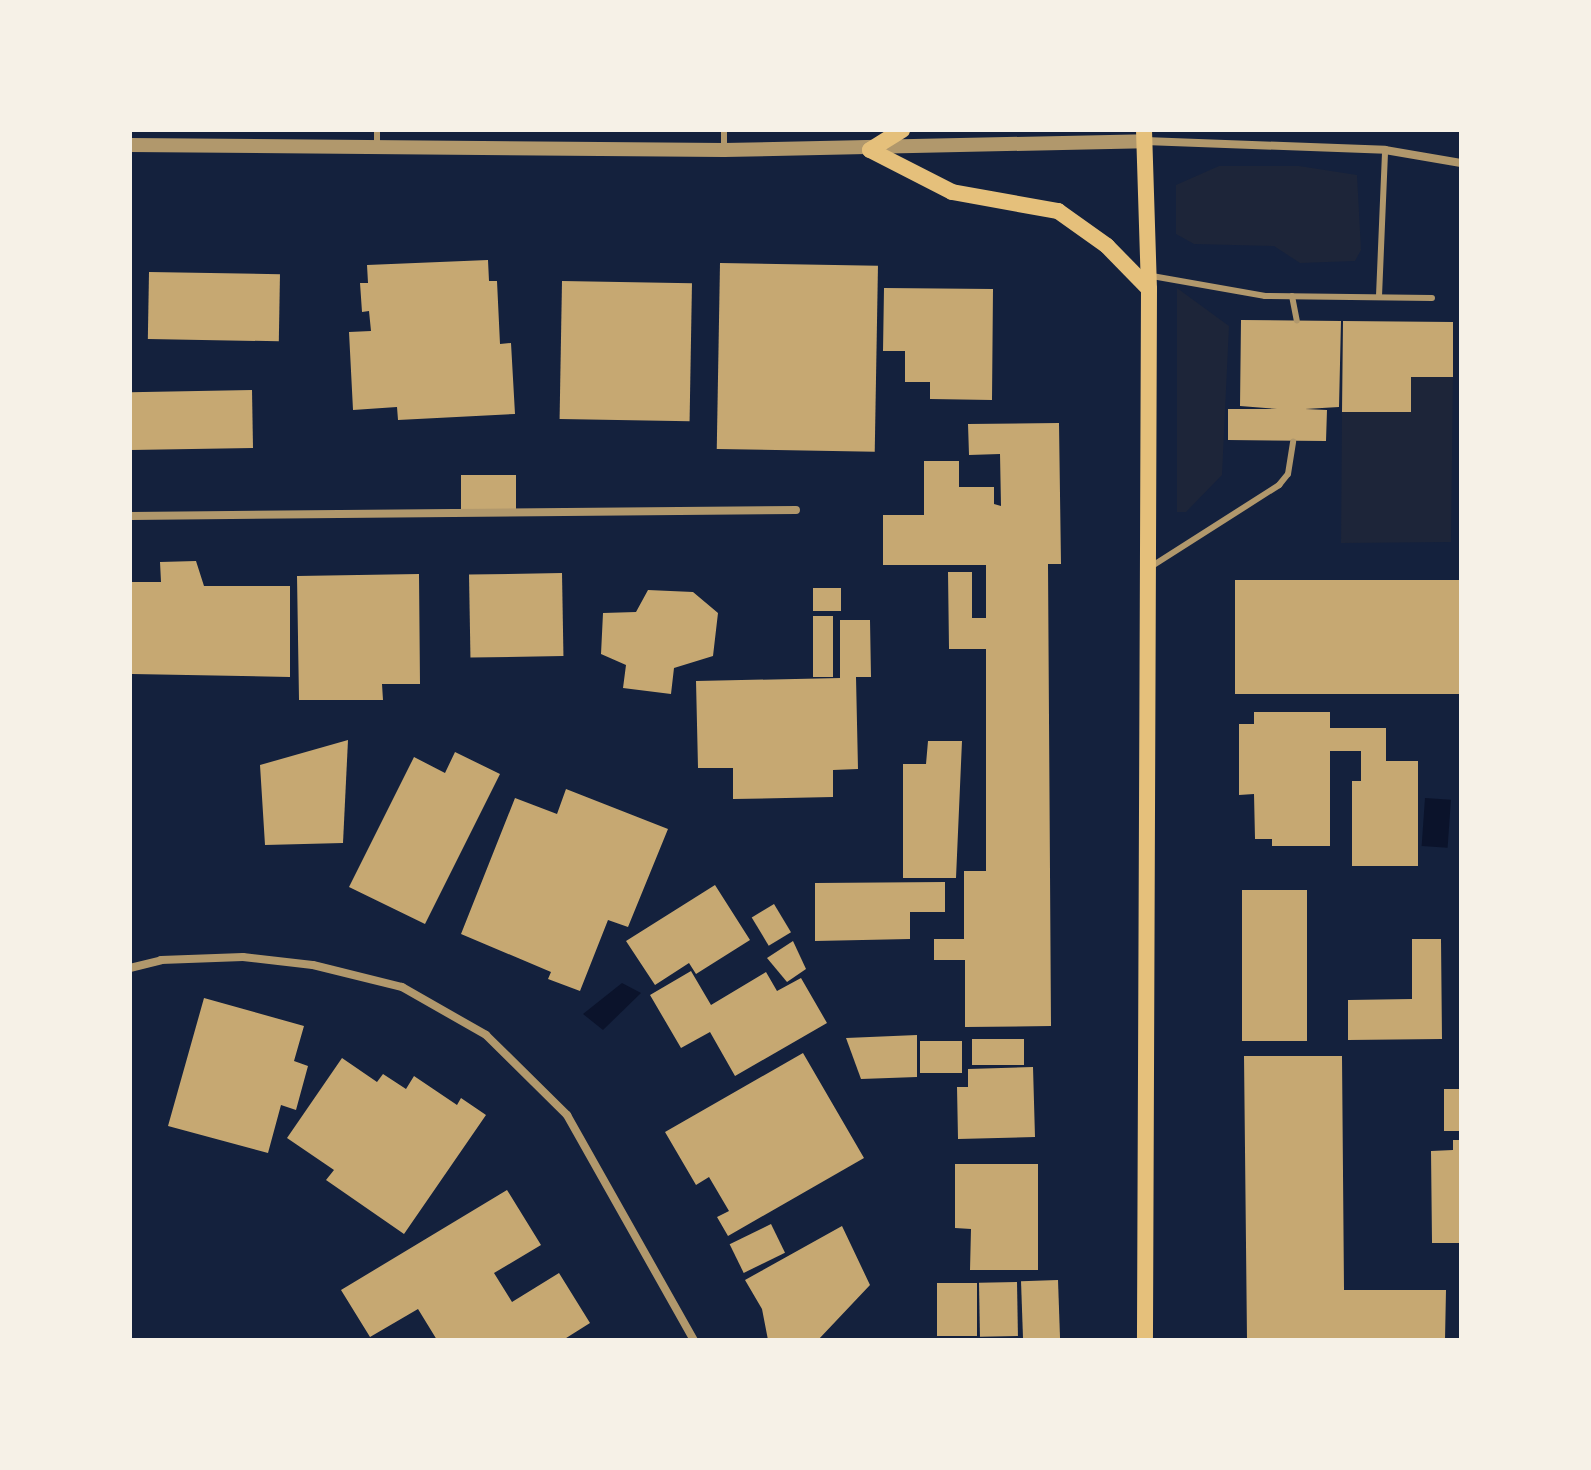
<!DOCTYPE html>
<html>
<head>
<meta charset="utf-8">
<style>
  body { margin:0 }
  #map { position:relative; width:1591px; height:1470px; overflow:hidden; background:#14213d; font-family:Helvetica,sans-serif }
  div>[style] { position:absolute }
  .green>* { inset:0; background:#1d2539 }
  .water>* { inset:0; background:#0b132b; transform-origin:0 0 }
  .building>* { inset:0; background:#c6a872; transform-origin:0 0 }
  .service>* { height:6px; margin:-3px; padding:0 3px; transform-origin:3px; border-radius:3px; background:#b1986c }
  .minor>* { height:8px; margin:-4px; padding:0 4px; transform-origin:4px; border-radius:4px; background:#b1986c }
  .tertiary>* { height:14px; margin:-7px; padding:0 7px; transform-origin:7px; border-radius:7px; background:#b1986c }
  .secondary>* { height:16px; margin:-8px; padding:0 8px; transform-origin:8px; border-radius:8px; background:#e5c07b }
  span { translate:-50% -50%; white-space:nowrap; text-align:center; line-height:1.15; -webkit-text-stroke:8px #f6f1e7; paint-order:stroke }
  .frame { position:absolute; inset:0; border:132px solid #f6f1e7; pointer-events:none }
</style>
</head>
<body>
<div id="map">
  <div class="green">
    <div style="clip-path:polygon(1219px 166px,1299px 166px,1357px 175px,1361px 250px,1355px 261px,1300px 263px,1274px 246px,1194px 244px,1176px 234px,1176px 185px)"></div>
    <div style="clip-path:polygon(1177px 288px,1229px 326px,1222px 475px,1186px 512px,1177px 512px)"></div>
    <div style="clip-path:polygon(1411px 377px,1453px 377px,1451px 542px,1341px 543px,1342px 412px,1410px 412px)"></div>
  </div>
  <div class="water">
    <div style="left:1425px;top:798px;width:26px;height:48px;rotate:4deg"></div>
    <div style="clip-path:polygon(622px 983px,641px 993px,603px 1030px,583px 1014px)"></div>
  </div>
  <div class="building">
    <div style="clip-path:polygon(488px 260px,489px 281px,497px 281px,500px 344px,511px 343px,515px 414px,398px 420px,397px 407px,353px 410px,349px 332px,371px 331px,369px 311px,362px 312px,360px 283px,368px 283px,367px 265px)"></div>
    <div style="left:720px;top:263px;width:158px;height:186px;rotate:1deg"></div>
    <div style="left:149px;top:272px;width:131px;height:67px;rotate:1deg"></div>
    <div style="left:562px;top:281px;width:130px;height:138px;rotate:1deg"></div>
    <div style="clip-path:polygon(884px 288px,993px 289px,992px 400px,930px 399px,930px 382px,905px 382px,905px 351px,883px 351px)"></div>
    <div style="clip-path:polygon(1241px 320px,1341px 321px,1339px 407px,1305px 409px,1327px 410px,1326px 441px,1228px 440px,1228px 409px,1277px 409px,1240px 406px)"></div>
    <div style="clip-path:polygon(1343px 321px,1453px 322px,1453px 377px,1411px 377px,1411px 412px,1342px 412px)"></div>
    <div style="left:252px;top:390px;width:58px;height:122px;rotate:89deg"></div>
    <div style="clip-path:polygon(1059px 423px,1061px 564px,1048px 564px,1051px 1026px,965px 1027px,965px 960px,934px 960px,934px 939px,964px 939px,964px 871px,986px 871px,986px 649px,949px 649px,948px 572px,972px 572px,972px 618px,986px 618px,986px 565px,883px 565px,883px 515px,924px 515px,924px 461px,959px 461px,959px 487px,994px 487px,994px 504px,1001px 506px,1000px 454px,969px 455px,968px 424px)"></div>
    <div style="left:516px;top:475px;width:34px;height:55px;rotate:90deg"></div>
    <div style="clip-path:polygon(196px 561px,204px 586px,290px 586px,290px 677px,132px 674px,132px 582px,161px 582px,160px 562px)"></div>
    <div style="left:562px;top:573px;width:83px;height:93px;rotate:89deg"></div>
    <div style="clip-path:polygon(419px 574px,420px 684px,382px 684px,383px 700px,299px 700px,297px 576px)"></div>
    <div style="left:1461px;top:580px;width:114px;height:226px;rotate:90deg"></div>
    <div style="left:813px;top:588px;width:28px;height:23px"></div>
    <div style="clip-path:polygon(648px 590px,693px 592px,718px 613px,713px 656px,674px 668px,671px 694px,623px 688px,626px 665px,601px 654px,603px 613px,636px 612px)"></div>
    <div style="left:813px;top:616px;width:20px;height:61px"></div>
    <div style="clip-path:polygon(840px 620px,870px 620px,871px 677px,856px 677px,858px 769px,833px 770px,833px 797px,733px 799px,733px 768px,698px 768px,696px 681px,840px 678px)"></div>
    <div style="clip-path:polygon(1254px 712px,1330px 712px,1330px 728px,1386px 728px,1386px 761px,1418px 761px,1418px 866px,1352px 866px,1352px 781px,1361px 781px,1361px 751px,1330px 751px,1330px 846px,1272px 846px,1272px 839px,1255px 839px,1254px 794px,1239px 795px,1239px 724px,1254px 724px)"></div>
    <div style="clip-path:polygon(348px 740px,343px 843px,265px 845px,260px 765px)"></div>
    <div style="clip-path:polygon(928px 741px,962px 741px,956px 878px,903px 878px,903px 764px,926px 764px)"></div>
    <div style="clip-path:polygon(455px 752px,500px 774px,425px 924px,349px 887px,414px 757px,445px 773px)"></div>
    <div style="clip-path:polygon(566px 789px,668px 829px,628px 927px,608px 920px,580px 991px,548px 979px,551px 972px,461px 934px,515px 798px,557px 814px)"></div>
    <div style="clip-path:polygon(945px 882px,945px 912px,910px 912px,910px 939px,815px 941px,815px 883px)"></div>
    <div style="clip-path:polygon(715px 885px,750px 940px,696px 974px,689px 963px,655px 985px,626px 941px)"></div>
    <div style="left:1242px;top:890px;width:65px;height:151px"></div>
    <div style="left:774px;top:904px;width:33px;height:26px;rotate:59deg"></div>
    <div style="clip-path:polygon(1412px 939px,1441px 939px,1442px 1039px,1348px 1040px,1348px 1000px,1412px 999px)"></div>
    <div style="clip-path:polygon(793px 941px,806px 969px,787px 982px,767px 958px)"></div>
    <div style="clip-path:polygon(691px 971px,711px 1005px,766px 972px,777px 991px,801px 978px,827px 1023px,735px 1076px,710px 1032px,681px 1048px,650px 995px)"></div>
    <div style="clip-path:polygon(204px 998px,304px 1026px,294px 1061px,308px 1066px,296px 1110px,281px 1105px,268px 1153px,168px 1126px)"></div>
    <div style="clip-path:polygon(917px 1035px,917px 1077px,861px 1079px,846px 1038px)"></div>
    <div style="left:1024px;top:1039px;width:26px;height:52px;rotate:90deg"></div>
    <div style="left:962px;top:1041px;width:32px;height:42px;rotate:90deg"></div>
    <div style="clip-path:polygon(803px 1053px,864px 1158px,728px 1236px,717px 1217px,729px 1211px,709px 1177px,696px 1185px,665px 1132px)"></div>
    <div style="clip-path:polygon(1244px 1056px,1342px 1056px,1344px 1290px,1446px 1290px,1445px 1340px,1247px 1340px)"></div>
    <div style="clip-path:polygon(342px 1058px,377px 1082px,383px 1074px,406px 1089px,414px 1076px,457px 1105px,461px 1098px,486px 1115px,404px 1234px,326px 1180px,334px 1170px,287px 1138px)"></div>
    <div style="clip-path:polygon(1033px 1067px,1035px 1137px,958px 1139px,957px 1087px,968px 1087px,968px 1069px)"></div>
    <div style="left:1444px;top:1089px;width:17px;height:42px"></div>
    <div style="clip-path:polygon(1453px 1140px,1461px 1140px,1461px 1243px,1432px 1243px,1431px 1151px,1453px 1150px)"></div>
    <div style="clip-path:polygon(955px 1164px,1038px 1164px,1038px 1270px,970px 1270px,971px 1229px,955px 1228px)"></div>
    <div style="clip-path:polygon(507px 1190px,541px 1245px,494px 1273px,512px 1302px,559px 1273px,590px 1323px,563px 1340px,437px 1340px,418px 1309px,370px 1337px,341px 1290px)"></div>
    <div style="left:771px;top:1224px;width:32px;height:46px;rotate:64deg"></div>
    <div style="clip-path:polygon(842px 1226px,870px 1285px,818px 1340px,768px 1340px,762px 1309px,745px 1280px)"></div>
    <div style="left:1058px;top:1280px;width:60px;height:37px;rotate:88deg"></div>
    <div style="left:1017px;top:1282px;width:54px;height:38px;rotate:89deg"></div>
    <div style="left:937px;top:1283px;width:40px;height:53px"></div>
  </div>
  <div class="service">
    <div style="left:377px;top:130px;width:15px;rotate:90deg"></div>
    <div style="left:724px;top:130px;width:20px;rotate:90deg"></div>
    <div style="left:1152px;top:276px;width:115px;rotate:10deg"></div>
    <div style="left:1265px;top:296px;width:167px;rotate:0.7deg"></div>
    <div style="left:1292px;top:296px;width:25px;rotate:79deg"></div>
    <div style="left:1379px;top:296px;width:146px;rotate:-87.6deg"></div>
    <div style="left:1152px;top:566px;width:151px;rotate:-32.5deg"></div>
    <div style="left:1279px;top:485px;width:14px;rotate:-51deg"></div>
    <div style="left:1288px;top:474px;width:33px;rotate:-81deg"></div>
  </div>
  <div class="minor">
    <div style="left:1145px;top:141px;width:240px;rotate:2.1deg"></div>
    <div style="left:1385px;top:150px;width:77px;rotate:9.7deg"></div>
    <div style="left:130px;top:516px;width:666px;rotate:-0.52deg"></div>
    <div style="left:130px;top:968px;width:32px;rotate:-14deg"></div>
    <div style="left:161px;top:960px;width:82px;rotate:-2.1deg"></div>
    <div style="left:243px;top:957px;width:70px;rotate:6.5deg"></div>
    <div style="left:313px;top:965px;width:92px;rotate:13.9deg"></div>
    <div style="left:402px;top:987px;width:97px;rotate:29.7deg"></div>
    <div style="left:486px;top:1035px;width:114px;rotate:44.6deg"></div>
    <div style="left:567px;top:1115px;width:258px;rotate:60.6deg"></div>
  </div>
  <div class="tertiary">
    <div style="left:130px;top:145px;width:594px;rotate:0.48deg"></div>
    <div style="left:724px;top:150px;width:421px;rotate:-1.2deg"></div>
  </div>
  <div class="secondary">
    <div style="left:1144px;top:130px;width:159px;rotate:88.2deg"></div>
    <div style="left:1149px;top:289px;width:1051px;rotate:90.22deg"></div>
    <div style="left:870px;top:150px;width:92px;rotate:27.1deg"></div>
    <div style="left:952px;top:192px;width:108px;rotate:10.2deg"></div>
    <div style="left:1058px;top:211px;width:60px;rotate:35.5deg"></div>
    <div style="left:1107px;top:246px;width:60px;rotate:45.7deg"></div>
    <div style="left:870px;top:150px;width:38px;rotate:-32deg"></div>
  </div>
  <div class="frame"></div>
</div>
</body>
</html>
